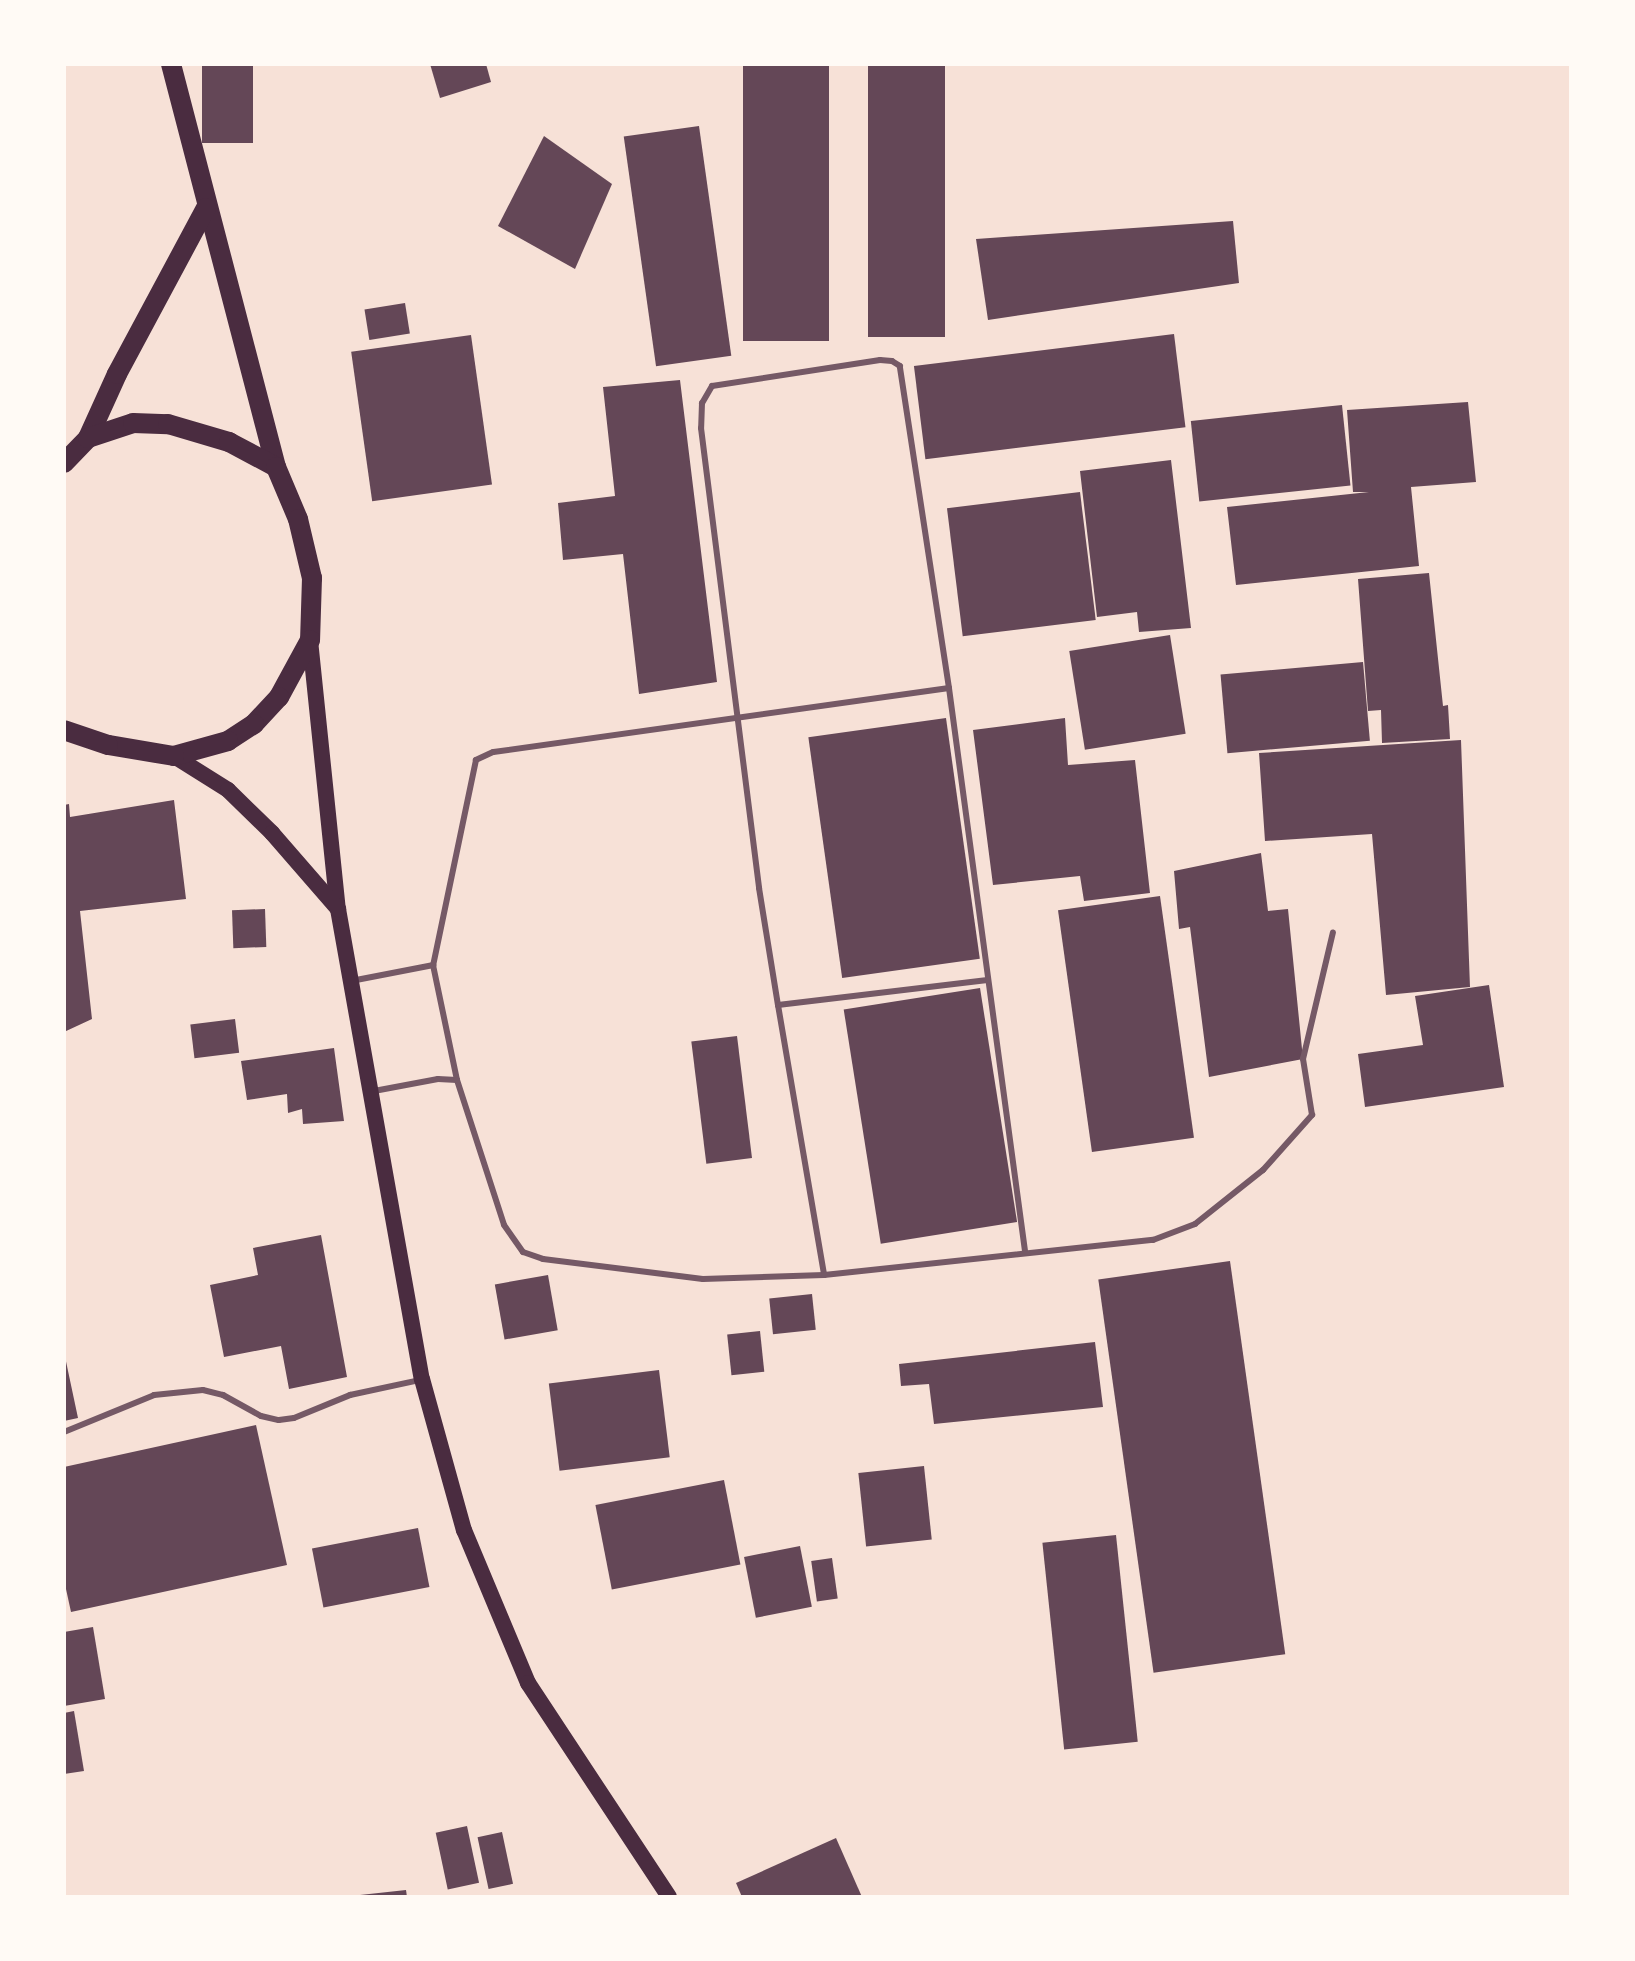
<!DOCTYPE html>
<html>
<head>
<meta charset="utf-8">
<style>
  body { margin:0 }
  #map { position:relative; width:1635px; height:1961px; overflow:hidden; background:#f7e1d7; font-family:Figtree,sans-serif }
  div>[style] { position:absolute }
  .building>* { inset:0; background:#644757; transform-origin:0 0 }
  .service>* { height:6px; margin:-3px; padding:0 3px; transform-origin:3px; border-radius:3px; background:#755966 }
  .secondary>* { height:16px; margin:-8px; padding:0 8px; transform-origin:8px; border-radius:8px; background:#4a2c40 }
  .primary>* { height:20px; margin:-10px; padding:0 10px; transform-origin:10px; border-radius:10px; background:#4a2c40 }
  span { translate:-50% -50%; white-space:nowrap; text-align:center; line-height:1.15; -webkit-text-stroke:8px #fffaf5; paint-order:stroke }
  .frame { position:absolute; inset:0; border:66px solid #fffaf5; pointer-events:none }
</style>
</head>
<body>
<div id="map">
  <div class="building">
    <div style="left:202px;top:64px;width:51px;height:79px"></div>
    <div style="clip-path:polygon(430px 64px,486px 64px,491px 82px,440px 98px)"></div>
    <div style="left:743px;top:64px;width:86px;height:277px"></div>
    <div style="left:868px;top:64px;width:77px;height:273px"></div>
    <div style="left:699px;top:126px;width:232px;height:76px;rotate:82deg"></div>
    <div style="clip-path:polygon(544px 136px,612px 184px,575px 269px,498px 226px)"></div>
    <div style="clip-path:polygon(1233px 221px,1239px 283px,988px 320px,976px 239px)"></div>
    <div style="left:405px;top:303px;width:31px;height:41px;rotate:81deg"></div>
    <div style="left:1174px;top:334px;width:94px;height:262px;rotate:83deg"></div>
    <div style="left:471px;top:335px;width:151px;height:121px;rotate:82deg"></div>
    <div style="clip-path:polygon(680px 380px,717px 682px,639px 694px,623px 554px,563px 560px,558px 503px,615px 496px,603px 387px)"></div>
    <div style="clip-path:polygon(1468px 402px,1476px 482px,1411px 487px,1419px 566px,1236px 585px,1227px 507px,1369px 492px,1353px 492px,1347px 410px)"></div>
    <div style="left:1342px;top:405px;width:81px;height:152px;rotate:84deg"></div>
    <div style="clip-path:polygon(1171px 460px,1191px 628px,1139px 632px,1137px 612px,1097px 617px,1080px 471px)"></div>
    <div style="left:1080px;top:492px;width:129px;height:134px;rotate:83deg"></div>
    <div style="clip-path:polygon(1429px 573px,1443px 706px,1448px 705px,1450px 739px,1382px 743px,1381px 710px,1368px 711px,1358px 579px)"></div>
    <div style="left:1170px;top:635px;width:100px;height:102px;rotate:81deg"></div>
    <div style="left:1363px;top:662px;width:79px;height:143px;rotate:85deg"></div>
    <div style="left:946px;top:718px;width:243px;height:139px;rotate:82deg"></div>
    <div style="clip-path:polygon(1065px 718px,1068px 765px,1135px 760px,1150px 893px,1084px 901px,1080px 876px,993px 885px,973px 730px)"></div>
    <div style="clip-path:polygon(1461px 740px,1470px 987px,1386px 995px,1372px 834px,1265px 841px,1259px 753px)"></div>
    <div style="clip-path:polygon(174px 800px,186px 899px,80px 911px,92px 1019px,64px 1032px,64px 805px,69px 804px,70px 817px)"></div>
    <div style="clip-path:polygon(1261px 853px,1268px 911px,1288px 909px,1303px 1059px,1209px 1077px,1190px 927px,1179px 929px,1174px 871px)"></div>
    <div style="left:1160px;top:896px;width:244px;height:103px;rotate:82deg"></div>
    <div style="left:265px;top:909px;width:38px;height:33px;rotate:88deg"></div>
    <div style="clip-path:polygon(1489px 985px,1504px 1087px,1365px 1107px,1358px 1054px,1423px 1045px,1415px 996px)"></div>
    <div style="left:980px;top:988px;width:237px;height:138px;rotate:81deg"></div>
    <div style="left:235px;top:1019px;width:34px;height:45px;rotate:83deg"></div>
    <div style="left:737px;top:1036px;width:123px;height:46px;rotate:83deg"></div>
    <div style="clip-path:polygon(334px 1048px,344px 1121px,303px 1124px,302px 1109px,288px 1113px,287px 1094px,247px 1100px,241px 1061px)"></div>
    <div style="clip-path:polygon(321px 1235px,347px 1377px,289px 1389px,281px 1346px,224px 1357px,210px 1285px,258px 1275px,253px 1248px)"></div>
    <div style="left:1230px;top:1261px;width:397px;height:133px;rotate:82deg"></div>
    <div style="left:548px;top:1275px;width:56px;height:54px;rotate:80deg"></div>
    <div style="left:812px;top:1294px;width:36px;height:43px;rotate:84deg"></div>
    <div style="left:760px;top:1331px;width:41px;height:33px;rotate:84deg"></div>
    <div style="clip-path:polygon(1095px 1342px,1103px 1407px,934px 1424px,929px 1384px,901px 1386px,899px 1364px)"></div>
    <div style="clip-path:polygon(64px 1352px,78px 1418px,64px 1421px)"></div>
    <div style="left:659px;top:1370px;width:88px;height:111px;rotate:83deg"></div>
    <div style="clip-path:polygon(256px 1425px,287px 1565px,71px 1612px,64px 1580px,64px 1467px)"></div>
    <div style="left:924px;top:1466px;width:74px;height:66px;rotate:84deg"></div>
    <div style="left:724px;top:1480px;width:86px;height:131px;rotate:79deg"></div>
    <div style="left:418px;top:1528px;width:60px;height:108px;rotate:79deg"></div>
    <div style="left:1116px;top:1535px;width:208px;height:74px;rotate:84deg"></div>
    <div style="left:800px;top:1546px;width:62px;height:57px;rotate:79deg"></div>
    <div style="left:832px;top:1558px;width:41px;height:21px;rotate:82deg"></div>
    <div style="clip-path:polygon(93px 1627px,105px 1699px,64px 1706px,64px 1632px)"></div>
    <div style="clip-path:polygon(74px 1711px,84px 1771px,64px 1774px,64px 1713px)"></div>
    <div style="left:467px;top:1826px;width:58px;height:32px;rotate:78deg"></div>
    <div style="left:502px;top:1832px;width:53px;height:25px;rotate:78deg"></div>
    <div style="clip-path:polygon(836px 1838px,862px 1897px,742px 1897px,736px 1883px)"></div>
    <div style="clip-path:polygon(406px 1890px,407px 1897px,360px 1897px,360px 1895px)"></div>
  </div>
  <div class="service">
    <div style="left:949px;top:688px;width:326px;rotate:-98.7deg"></div>
    <div style="left:900px;top:366px;width:9px;rotate:-148deg"></div>
    <div style="left:892px;top:361px;width:12px;rotate:-175deg"></div>
    <div style="left:880px;top:360px;width:170px;rotate:171.2deg"></div>
    <div style="left:712px;top:386px;width:20px;rotate:120deg"></div>
    <div style="left:702px;top:403px;width:25px;rotate:92deg"></div>
    <div style="left:701px;top:428px;width:464px;rotate:82.8deg"></div>
    <div style="left:759px;top:888px;width:119px;rotate:80.8deg"></div>
    <div style="left:778px;top:1005px;width:211px;rotate:-6.8deg"></div>
    <div style="left:351px;top:981px;width:84px;rotate:-11deg"></div>
    <div style="left:778px;top:1005px;width:274px;rotate:80.3deg"></div>
    <div style="left:374px;top:1091px;width:65px;rotate:-10.6deg"></div>
    <div style="left:438px;top:1079px;width:19px;rotate:3deg"></div>
    <div style="left:1025px;top:1251px;width:568px;rotate:-97.69deg"></div>
    <div style="left:949px;top:688px;width:460px;rotate:172deg"></div>
    <div style="left:493px;top:752px;width:19px;rotate:155deg"></div>
    <div style="left:476px;top:760px;width:209px;rotate:101.8deg"></div>
    <div style="left:433px;top:965px;width:117px;rotate:78.2deg"></div>
    <div style="left:457px;top:1080px;width:152px;rotate:72deg"></div>
    <div style="left:504px;top:1225px;width:33px;rotate:55deg"></div>
    <div style="left:523px;top:1252px;width:21px;rotate:19deg"></div>
    <div style="left:543px;top:1259px;width:161px;rotate:7.1deg"></div>
    <div style="left:703px;top:1279px;width:121px;rotate:-1.9deg"></div>
    <div style="left:824px;top:1275px;width:331px;rotate:-6.1deg"></div>
    <div style="left:1153px;top:1240px;width:45px;rotate:-20.9deg"></div>
    <div style="left:1195px;top:1224px;width:87px;rotate:-38.5deg"></div>
    <div style="left:1263px;top:1170px;width:74px;rotate:-48.3deg"></div>
    <div style="left:1312px;top:1115px;width:57px;rotate:-99.1deg"></div>
    <div style="left:1303px;top:1059px;width:130px;rotate:-76.7deg"></div>
    <div style="left:64px;top:1432px;width:97px;rotate:-22.3deg"></div>
    <div style="left:154px;top:1395px;width:49px;rotate:-5.8deg"></div>
    <div style="left:203px;top:1390px;width:21px;rotate:14deg"></div>
    <div style="left:223px;top:1395px;width:43px;rotate:28.9deg"></div>
    <div style="left:261px;top:1416px;width:18px;rotate:13deg"></div>
    <div style="left:279px;top:1420px;width:15px;rotate:-8deg"></div>
    <div style="left:294px;top:1418px;width:61px;rotate:-22.3deg"></div>
    <div style="left:350px;top:1395px;width:72px;rotate:-12.1deg"></div>
  </div>
  <div class="secondary">
    <div style="left:310px;top:640px;width:270px;rotate:84.1deg"></div>
    <div style="left:338px;top:909px;width:477px;rotate:79.9deg"></div>
    <div style="left:422px;top:1379px;width:157px;rotate:74.5deg"></div>
    <div style="left:464px;top:1530px;width:166px;rotate:67.3deg"></div>
    <div style="left:528px;top:1683px;width:256px;rotate:56.6deg"></div>
    <div style="left:174px;top:756px;width:64px;rotate:32.2deg"></div>
    <div style="left:228px;top:790px;width:62px;rotate:44.3deg"></div>
    <div style="left:272px;top:833px;width:101px;rotate:49deg"></div>
  </div>
  <div class="primary">
    <div style="left:171px;top:64px;width:416px;rotate:75.4deg"></div>
    <div style="left:88px;top:438px;width:70px;rotate:-65.6deg"></div>
    <div style="left:117px;top:374px;width:188px;rotate:-61.8deg"></div>
    <div style="left:64px;top:463px;width:35px;rotate:-46deg"></div>
    <div style="left:88px;top:438px;width:47px;rotate:-18.4deg"></div>
    <div style="left:133px;top:423px;width:35px;rotate:2deg"></div>
    <div style="left:168px;top:424px;width:64px;rotate:16.4deg"></div>
    <div style="left:229px;top:442px;width:53px;rotate:28deg"></div>
    <div style="left:276px;top:467px;width:56px;rotate:67.1deg"></div>
    <div style="left:298px;top:519px;width:61px;rotate:76.7deg"></div>
    <div style="left:312px;top:578px;width:62px;rotate:91.8deg"></div>
    <div style="left:310px;top:640px;width:65px;rotate:118.5deg"></div>
    <div style="left:279px;top:697px;width:37px;rotate:133deg"></div>
    <div style="left:254px;top:724px;width:31px;rotate:147deg"></div>
    <div style="left:228px;top:741px;width:56px;rotate:164.5deg"></div>
    <div style="left:174px;top:756px;width:67px;rotate:-170.5deg"></div>
    <div style="left:108px;top:745px;width:46px;rotate:-161.2deg"></div>
  </div>
  <div class="frame"></div>
</div>
</body>
</html>
